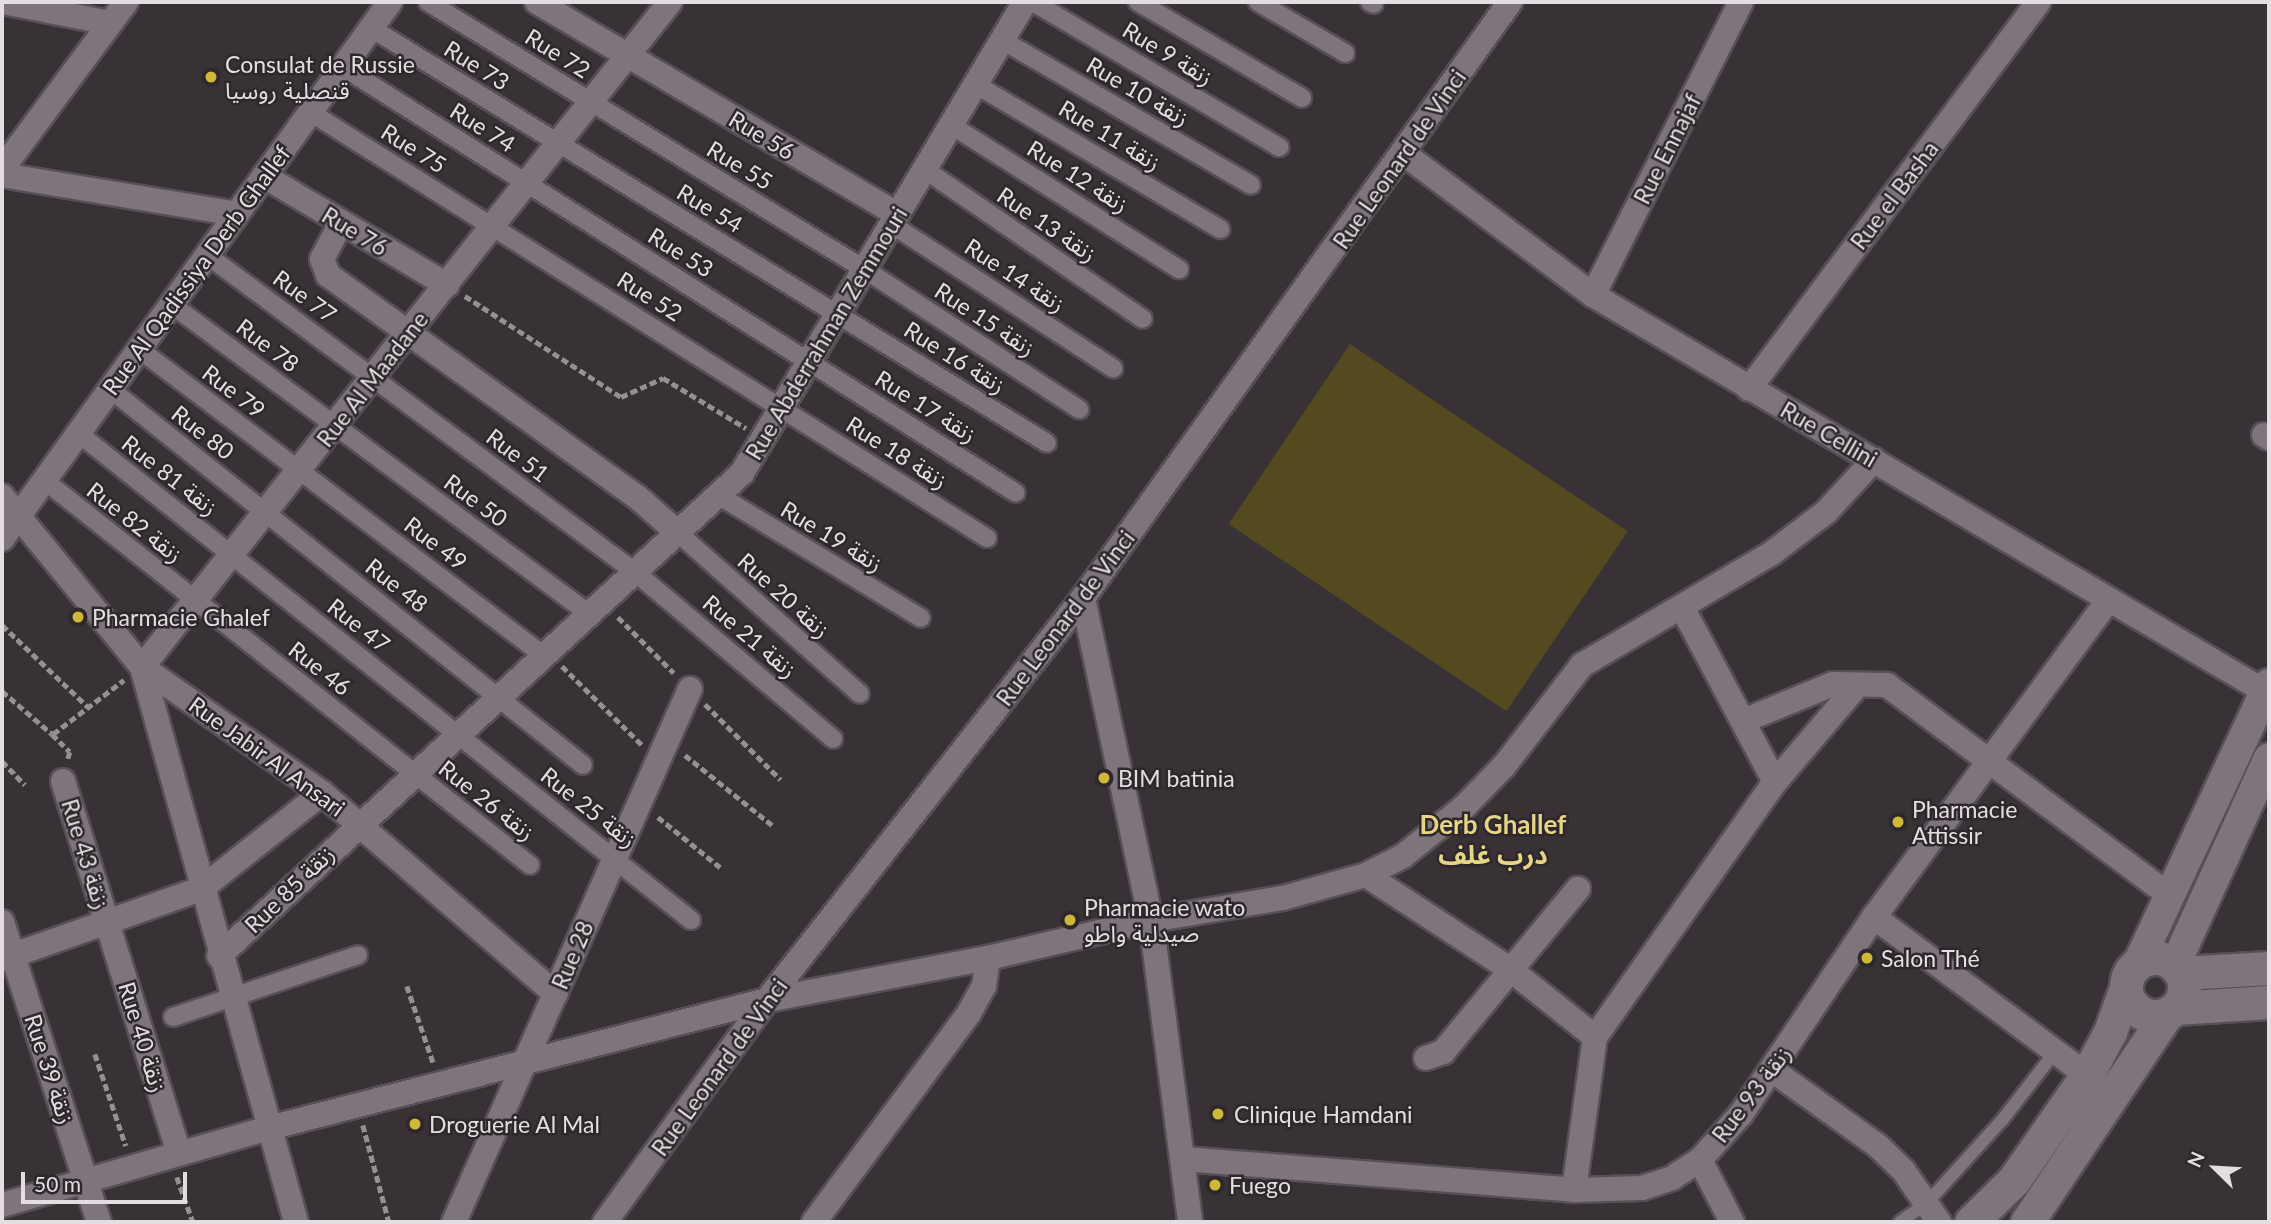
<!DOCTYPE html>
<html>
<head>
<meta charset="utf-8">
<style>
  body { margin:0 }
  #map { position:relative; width:2271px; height:1224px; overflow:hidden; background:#383136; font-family:Lato,"Noto Sans Arabic",sans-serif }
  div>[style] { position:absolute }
  .green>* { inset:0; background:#534b1f; transform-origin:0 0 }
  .path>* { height:4.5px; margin-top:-2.25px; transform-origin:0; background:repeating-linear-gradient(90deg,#959094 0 7px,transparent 0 10.5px) }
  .roads { filter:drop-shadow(2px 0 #565055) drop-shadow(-2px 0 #565055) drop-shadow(0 2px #565055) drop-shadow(0 -2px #565055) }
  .service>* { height:12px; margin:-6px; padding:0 6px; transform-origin:6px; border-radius:6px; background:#7d757b }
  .pedestrian>* { height:18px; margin:-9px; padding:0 9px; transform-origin:9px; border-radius:9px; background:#7d757b }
  .minor>* { height:24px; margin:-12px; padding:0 12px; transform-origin:12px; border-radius:12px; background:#7d757b }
  .tertiary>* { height:30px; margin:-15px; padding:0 15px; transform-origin:15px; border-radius:15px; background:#7d757b }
  .secondary>* { height:33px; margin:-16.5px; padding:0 16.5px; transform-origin:16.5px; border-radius:16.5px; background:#7d757b }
  .secondary>.ring { margin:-16.5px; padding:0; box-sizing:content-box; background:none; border:33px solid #7d757b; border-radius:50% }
  .dots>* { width:19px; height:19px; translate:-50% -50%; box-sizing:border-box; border:4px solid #2e282c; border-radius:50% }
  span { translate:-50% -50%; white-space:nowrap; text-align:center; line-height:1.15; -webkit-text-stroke:5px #2e282c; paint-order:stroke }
  .street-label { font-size:23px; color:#e2dee1 }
  .poi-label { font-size:23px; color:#e2dee1 }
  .left { translate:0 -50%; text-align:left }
  .quarter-label { font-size:26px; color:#e5d687; font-weight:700 }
  .frame { position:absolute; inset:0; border:4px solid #e2dee1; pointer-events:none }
  .north { position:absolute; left:2180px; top:1133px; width:70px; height:70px; -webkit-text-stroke:5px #2e282c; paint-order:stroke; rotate:294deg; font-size:19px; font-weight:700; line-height:28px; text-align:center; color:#e2dee1 }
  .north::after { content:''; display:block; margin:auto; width:24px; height:32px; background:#e2dee1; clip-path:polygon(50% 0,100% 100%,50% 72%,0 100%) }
  .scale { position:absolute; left:21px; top:1172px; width:166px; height:32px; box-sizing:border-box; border:4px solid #e2dee1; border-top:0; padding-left:9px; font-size:21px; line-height:24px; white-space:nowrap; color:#e2dee1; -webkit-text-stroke:5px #2e282c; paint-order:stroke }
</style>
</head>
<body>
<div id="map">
  <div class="green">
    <div style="left:1350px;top:344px;width:335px;height:217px;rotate:34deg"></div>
  </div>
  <div class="path">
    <div style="left:465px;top:296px;width:186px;rotate:32.9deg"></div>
    <div style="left:621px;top:397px;width:46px;rotate:-24.3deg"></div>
    <div style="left:663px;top:378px;width:97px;rotate:31.1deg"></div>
    <div style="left:618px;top:617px;width:79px;rotate:45deg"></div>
    <div style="left:2px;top:625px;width:119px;rotate:43.6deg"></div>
    <div style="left:562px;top:666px;width:112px;rotate:44.6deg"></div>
    <div style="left:2px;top:691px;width:66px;rotate:40.7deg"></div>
    <div style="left:52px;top:734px;width:25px;rotate:45deg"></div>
    <div style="left:70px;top:752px;width:7px;rotate:106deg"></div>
    <div style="left:705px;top:704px;width:107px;rotate:45deg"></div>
    <div style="left:53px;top:734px;width:89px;rotate:-37.3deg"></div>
    <div style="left:685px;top:755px;width:112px;rotate:38.8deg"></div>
    <div style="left:2px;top:761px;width:33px;rotate:46deg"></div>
    <div style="left:658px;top:817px;width:80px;rotate:38.9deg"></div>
    <div style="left:407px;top:986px;width:83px;rotate:71.1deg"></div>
    <div style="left:95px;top:1054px;width:97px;rotate:71.4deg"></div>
    <div style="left:363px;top:1125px;width:100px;rotate:75deg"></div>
    <div style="left:177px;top:1177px;width:48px;rotate:70.4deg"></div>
  </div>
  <div class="roads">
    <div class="service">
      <div style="left:1900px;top:1222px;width:33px;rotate:-35deg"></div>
      <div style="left:1927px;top:1203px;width:113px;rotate:-47.9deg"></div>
      <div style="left:2003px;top:1119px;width:85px;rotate:-52.2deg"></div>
    </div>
    <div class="pedestrian">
      <div style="left:428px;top:2px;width:511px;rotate:31.48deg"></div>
      <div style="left:864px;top:269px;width:257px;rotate:33.1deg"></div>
      <div style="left:1033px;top:2px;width:286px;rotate:30.5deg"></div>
      <div style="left:1138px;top:2px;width:190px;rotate:30.3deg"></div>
      <div style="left:1258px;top:2px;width:101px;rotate:30.4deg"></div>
      <div style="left:1370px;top:2px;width:4px;rotate:27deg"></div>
      <div style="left:371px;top:28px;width:793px;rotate:31.55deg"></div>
      <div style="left:1002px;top:40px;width:288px;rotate:30.2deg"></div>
      <div style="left:343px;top:67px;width:796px;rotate:32.33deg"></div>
      <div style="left:975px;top:84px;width:285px;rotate:30.6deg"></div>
      <div style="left:310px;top:112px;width:800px;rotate:32.18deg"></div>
      <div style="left:951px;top:125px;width:270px;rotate:32.3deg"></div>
      <div style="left:924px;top:169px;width:265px;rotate:34.4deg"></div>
      <div style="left:891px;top:224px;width:265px;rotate:33deg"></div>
      <div style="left:207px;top:255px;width:533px;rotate:36.53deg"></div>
      <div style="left:635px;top:572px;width:259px;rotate:40.1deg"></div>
      <div style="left:171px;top:304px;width:519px;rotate:36.54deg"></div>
      <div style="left:139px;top:349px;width:507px;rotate:37.14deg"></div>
      <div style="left:110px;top:389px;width:604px;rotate:38.48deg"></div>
      <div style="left:78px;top:433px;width:783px;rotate:38.47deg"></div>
      <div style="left:44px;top:480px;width:620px;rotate:38.39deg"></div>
      <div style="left:718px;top:495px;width:237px;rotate:31.2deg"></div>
      <div style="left:677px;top:532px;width:244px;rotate:41.5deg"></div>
      <div style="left:173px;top:1017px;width:195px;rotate:-18.5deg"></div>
    </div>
    <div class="minor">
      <div style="left:3px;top:2px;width:109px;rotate:11.1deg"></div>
      <div style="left:537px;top:2px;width:418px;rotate:30.5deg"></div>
      <div style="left:1403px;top:153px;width:237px;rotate:36.8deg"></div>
      <div style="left:1593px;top:295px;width:785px;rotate:30.55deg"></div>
      <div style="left:2px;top:169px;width:208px;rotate:-53.4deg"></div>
      <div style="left:2px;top:175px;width:238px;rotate:9.4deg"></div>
      <div style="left:264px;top:176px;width:213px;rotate:30.8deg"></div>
      <div style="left:341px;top:223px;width:41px;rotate:117.8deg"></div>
      <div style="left:322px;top:259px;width:17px;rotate:69deg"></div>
      <div style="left:328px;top:275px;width:379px;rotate:35.7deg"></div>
      <div style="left:636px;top:496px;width:55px;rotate:41.3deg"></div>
      <div style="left:1593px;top:295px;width:328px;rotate:-63.2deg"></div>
      <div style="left:1749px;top:389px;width:483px;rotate:-53.2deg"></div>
      <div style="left:2264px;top:435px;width:6px;rotate:31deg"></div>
      <div style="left:2px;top:496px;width:221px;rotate:50.7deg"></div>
      <div style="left:142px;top:667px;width:220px;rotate:35deg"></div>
      <div style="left:322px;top:793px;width:308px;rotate:40.7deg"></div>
      <div style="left:2px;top:539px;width:663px;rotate:-54.15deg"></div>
      <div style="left:1083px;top:598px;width:329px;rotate:78.1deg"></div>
      <div style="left:1151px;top:920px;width:305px;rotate:82.6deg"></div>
      <div style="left:1683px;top:609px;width:196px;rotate:62deg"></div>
      <div style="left:142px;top:667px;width:849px;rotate:-51.55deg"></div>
      <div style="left:142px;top:667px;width:576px;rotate:74.49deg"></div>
      <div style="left:1743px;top:721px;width:97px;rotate:-22.3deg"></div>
      <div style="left:1833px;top:684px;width:54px;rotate:1.1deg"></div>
      <div style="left:1887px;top:685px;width:354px;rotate:36.7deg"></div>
      <div style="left:63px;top:781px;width:390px;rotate:72.7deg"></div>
      <div style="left:1366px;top:875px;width:173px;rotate:33.2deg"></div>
      <div style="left:1511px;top:970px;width:107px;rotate:38.6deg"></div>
      <div style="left:1874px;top:917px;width:265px;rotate:36.6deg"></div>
      <div style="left:2px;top:922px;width:315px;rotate:72.1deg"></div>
      <div style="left:219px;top:956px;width:712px;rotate:-42.72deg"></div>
      <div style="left:742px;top:473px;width:549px;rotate:-59deg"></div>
      <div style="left:2px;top:959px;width:211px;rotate:-19.4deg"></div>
      <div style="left:201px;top:889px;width:154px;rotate:-38.4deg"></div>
      <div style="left:1426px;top:1058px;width:18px;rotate:-19deg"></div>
      <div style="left:1443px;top:1052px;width:212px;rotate:-50.4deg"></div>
      <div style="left:1772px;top:1070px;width:130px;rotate:35.6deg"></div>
      <div style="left:1878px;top:1146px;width:35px;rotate:44deg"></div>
      <div style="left:1903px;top:1170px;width:63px;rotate:55.3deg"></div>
      <div style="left:1183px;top:1159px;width:392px;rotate:4.5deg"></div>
      <div style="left:1574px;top:1190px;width:68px;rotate:-1.7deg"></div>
      <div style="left:1642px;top:1188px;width:32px;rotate:-18deg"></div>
      <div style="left:1672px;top:1178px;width:33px;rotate:-33deg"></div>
      <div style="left:1700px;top:1160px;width:62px;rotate:-48.3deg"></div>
      <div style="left:1741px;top:1114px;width:238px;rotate:-56deg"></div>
      <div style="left:1874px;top:917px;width:393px;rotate:-53.5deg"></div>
      <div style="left:1700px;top:1160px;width:70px;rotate:62.7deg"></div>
      <div style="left:1574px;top:1190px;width:154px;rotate:-82.2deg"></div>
      <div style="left:1595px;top:1037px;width:312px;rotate:-54.8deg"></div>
      <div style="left:1775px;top:782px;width:123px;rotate:-49.6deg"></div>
      <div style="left:2px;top:1205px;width:278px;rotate:-16.1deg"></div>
      <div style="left:269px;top:1128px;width:514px;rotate:-14.41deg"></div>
      <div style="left:767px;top:1000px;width:225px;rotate:-10.8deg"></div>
      <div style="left:988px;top:958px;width:167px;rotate:-13.1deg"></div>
      <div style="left:1151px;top:920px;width:134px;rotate:-9.5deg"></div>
      <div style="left:1283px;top:898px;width:86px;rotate:-15.5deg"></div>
      <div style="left:1366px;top:875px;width:42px;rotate:-27.2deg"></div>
      <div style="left:1403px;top:856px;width:78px;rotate:-38.8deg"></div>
      <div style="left:1464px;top:807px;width:57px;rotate:-45.7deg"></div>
      <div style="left:1504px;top:766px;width:128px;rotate:-52.3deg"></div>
      <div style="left:1582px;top:665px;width:221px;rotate:-30.5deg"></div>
      <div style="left:1772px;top:553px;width:68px;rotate:-37.2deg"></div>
      <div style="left:1826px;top:512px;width:71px;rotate:-47.3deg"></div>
      <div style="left:454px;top:1222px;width:583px;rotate:-66.12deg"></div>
      <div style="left:605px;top:1222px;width:275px;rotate:-53.9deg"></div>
      <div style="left:767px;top:1000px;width:511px;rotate:-51.83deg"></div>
      <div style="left:1083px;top:598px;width:733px;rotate:-54.38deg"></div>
      <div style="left:814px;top:1222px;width:260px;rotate:-53.4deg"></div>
      <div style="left:969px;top:1013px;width:31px;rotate:-61deg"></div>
      <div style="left:984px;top:986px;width:28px;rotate:-82deg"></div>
    </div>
    <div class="tertiary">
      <div style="left:2139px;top:961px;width:306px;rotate:-64.9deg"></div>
      <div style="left:2175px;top:965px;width:227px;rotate:-65.6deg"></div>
    </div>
    <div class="secondary">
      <div class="ring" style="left:2126px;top:958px;width:25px;height:25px"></div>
      <div style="left:2181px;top:973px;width:88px;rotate:-3.3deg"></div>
      <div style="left:2175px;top:1008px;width:94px;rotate:-3.7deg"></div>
      <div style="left:1971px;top:1222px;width:60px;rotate:-44.3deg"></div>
      <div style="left:2014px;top:1180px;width:128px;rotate:-55.2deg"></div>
      <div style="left:2087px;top:1075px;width:49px;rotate:-61.9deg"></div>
      <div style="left:2110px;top:1032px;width:48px;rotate:-70.4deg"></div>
      <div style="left:2027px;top:1222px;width:251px;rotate:-56.1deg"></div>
    </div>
  </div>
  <div class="dots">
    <div style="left:211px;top:77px;background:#d0b837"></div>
    <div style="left:78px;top:617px;background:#d0b837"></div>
    <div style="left:1104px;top:778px;background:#d0b837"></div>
    <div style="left:1898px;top:822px;background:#d0b837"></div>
    <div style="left:1070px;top:920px;background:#d0b837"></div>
    <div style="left:1867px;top:958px;background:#d0b837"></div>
    <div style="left:1218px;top:1114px;background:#d0b837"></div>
    <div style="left:415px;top:1124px;background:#d0b837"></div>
    <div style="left:1215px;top:1185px;background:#d0b837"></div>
  </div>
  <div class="street-label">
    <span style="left:558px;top:53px;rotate:32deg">Rue 72</span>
    <span style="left:1168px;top:53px;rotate:31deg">Rue 9 زنقة</span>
    <span style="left:477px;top:65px;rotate:32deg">Rue 73</span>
    <span style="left:1138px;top:91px;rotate:30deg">Rue 10 زنقة</span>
    <span style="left:483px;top:127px;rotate:32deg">Rue 74</span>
    <span style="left:762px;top:135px;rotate:31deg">Rue 56</span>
    <span style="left:1110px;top:135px;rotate:31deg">Rue 11 زنقة</span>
    <span style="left:414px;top:148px;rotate:32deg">Rue 75</span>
    <span style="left:1667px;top:149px;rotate:-63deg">Rue Ennajaf</span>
    <span style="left:1399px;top:159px;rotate:-55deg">Rue Leonard de Vinci</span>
    <span style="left:740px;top:165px;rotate:31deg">Rue 55</span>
    <span style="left:1078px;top:176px;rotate:32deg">Rue 12 زنقة</span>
    <span style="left:1894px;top:195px;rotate:-53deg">Rue el Basha</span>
    <span style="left:710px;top:208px;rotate:31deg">Rue 54</span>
    <span style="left:1047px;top:224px;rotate:34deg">Rue 13 زنقة</span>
    <span style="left:355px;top:231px;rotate:31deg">Rue 76</span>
    <span style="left:681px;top:252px;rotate:32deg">Rue 53</span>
    <span style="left:196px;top:270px;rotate:-54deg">Rue Al Qadissiya Derb Ghallef</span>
    <span style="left:1015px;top:275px;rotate:33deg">Rue 14 زنقة</span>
    <span style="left:305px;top:296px;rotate:36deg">Rue 77</span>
    <span style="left:650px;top:296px;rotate:32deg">Rue 52</span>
    <span style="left:985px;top:319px;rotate:33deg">Rue 15 زنقة</span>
    <span style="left:826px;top:333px;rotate:-59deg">Rue Abderrahman Zemmouri</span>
    <span style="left:268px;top:345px;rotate:37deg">Rue 78</span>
    <span style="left:955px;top:357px;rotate:32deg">Rue 16 زنقة</span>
    <span style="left:372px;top:379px;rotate:-52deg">Rue Al Maadane</span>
    <span style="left:234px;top:391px;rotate:37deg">Rue 79</span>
    <span style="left:926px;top:406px;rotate:32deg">Rue 17 زنقة</span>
    <span style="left:203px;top:432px;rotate:38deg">Rue 80</span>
    <span style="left:1829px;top:434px;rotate:30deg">Rue Cellini</span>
    <span style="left:897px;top:452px;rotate:32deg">Rue 18 زنقة</span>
    <span style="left:518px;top:455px;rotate:37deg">Rue 51</span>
    <span style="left:170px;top:475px;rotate:38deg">Rue 81 زنقة</span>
    <span style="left:476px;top:500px;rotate:36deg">Rue 50</span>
    <span style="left:135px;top:522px;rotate:38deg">Rue 82 زنقة</span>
    <span style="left:832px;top:536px;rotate:31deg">Rue 19 زنقة</span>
    <span style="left:436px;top:543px;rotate:37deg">Rue 49</span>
    <span style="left:397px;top:585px;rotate:38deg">Rue 48</span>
    <span style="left:784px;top:595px;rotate:42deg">Rue 20 زنقة</span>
    <span style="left:1065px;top:618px;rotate:-53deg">Rue Leonard de Vinci</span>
    <span style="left:359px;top:625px;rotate:38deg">Rue 47</span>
    <span style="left:750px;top:636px;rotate:40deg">Rue 21 زنقة</span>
    <span style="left:320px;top:668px;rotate:38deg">Rue 46</span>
    <span style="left:267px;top:756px;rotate:36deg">Rue Jabir Al Ansari</span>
    <span style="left:487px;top:800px;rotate:38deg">Rue 26 زنقة</span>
    <span style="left:589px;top:807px;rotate:38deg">Rue 25 زنقة</span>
    <span style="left:86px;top:854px;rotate:73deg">Rue 43 زنقة</span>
    <span style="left:289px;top:889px;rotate:-44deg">Rue 85 زنقة</span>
    <span style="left:572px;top:955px;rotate:-67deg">Rue 28</span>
    <span style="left:143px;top:1037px;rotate:73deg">Rue 40 زنقة</span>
    <span style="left:719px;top:1067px;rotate:-54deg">Rue Leonard de Vinci</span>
    <span style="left:50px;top:1069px;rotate:72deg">Rue 39 زنقة</span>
    <span style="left:1751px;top:1094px;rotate:-53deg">Rue 93 زنقة</span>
  </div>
  <div class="poi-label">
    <span class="left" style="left:225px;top:77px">Consulat de Russie<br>قنصلية روسيا</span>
    <span class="left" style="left:92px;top:617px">Pharmacie Ghalef</span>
    <span class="left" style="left:1118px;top:778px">BIM batinia</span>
    <span class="left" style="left:1912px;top:822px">Pharmacie<br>Attissir</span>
    <span class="left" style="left:1084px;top:920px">Pharmacie wato<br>صيدلية واطو</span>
    <span class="left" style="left:1881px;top:958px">Salon Thé</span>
    <span class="left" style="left:1234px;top:1114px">Clinique Hamdani</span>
    <span class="left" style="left:429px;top:1124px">Droguerie Al Mal</span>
    <span class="left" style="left:1229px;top:1185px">Fuego</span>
  </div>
  <div class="quarter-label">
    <span style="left:1493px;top:840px">Derb Ghallef<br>درب غلف</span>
  </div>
  <div class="frame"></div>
  <div class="north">N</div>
  <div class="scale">50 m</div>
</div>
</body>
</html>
